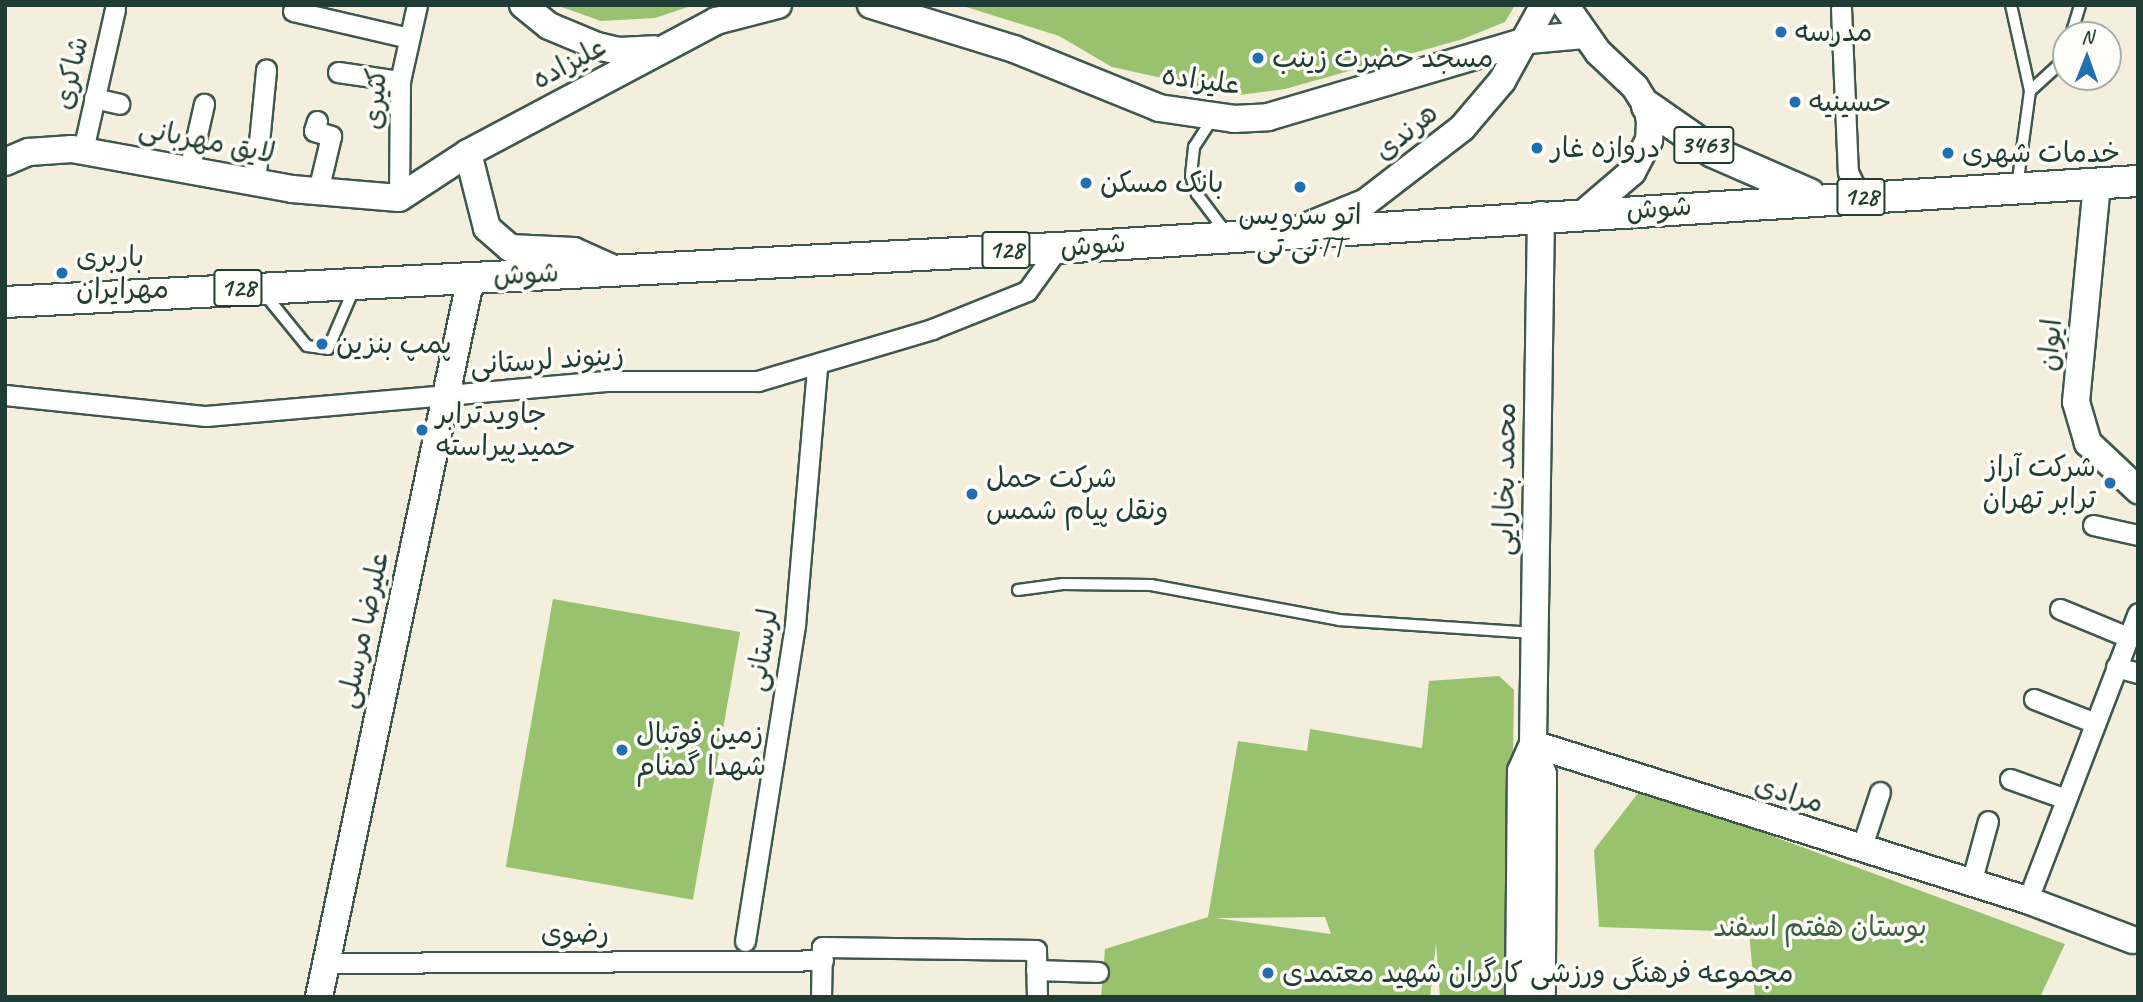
<!DOCTYPE html>
<html>
<head>
<meta charset="utf-8">
<style>
  body { margin:0 }
  #map { position:relative; width:2143px; height:1002px; overflow:hidden; background:#f3efdc; font-family:Caveat,"Playpen Sans Arabic",sans-serif }
  div>[style] { position:absolute }
  .green>* { inset:0; background:#99c26f; transform-origin:0 0 }
  .roads { filter:drop-shadow(2px 0 #3f584d) drop-shadow(-2px 0 #3f584d) drop-shadow(0 2px #3f584d) drop-shadow(0 -2px #3f584d) }
  .lane>* { height:10px; margin:-5px; padding:0 5px; transform-origin:5px; border-radius:5px; background:#fff }
  .street>* { height:19px; margin:-9.5px; padding:0 9.5px; transform-origin:9.5px; border-radius:9.5px; background:#fff }
  .secondary>* { height:26px; margin:-13px; padding:0 13px; transform-origin:13px; border-radius:13px; background:#fff }
  .primary>* { height:30px; margin:-15px; padding:0 15px; transform-origin:15px; border-radius:15px; background:#fff }
  .dots>* { width:19px; height:19px; translate:-50% -50%; box-sizing:border-box; border:4px solid #fdfcf7; border-radius:50% }
  span { translate:-50% -50%; white-space:nowrap; text-align:center; line-height:1.15; -webkit-text-stroke:7px #fdfcf7; paint-order:stroke }
  .shield-label span { padding:2px 5px; background:#fdfcf7; border:2px solid; border-radius:5px; -webkit-text-stroke-width:0 }
  .shield-label { font-size:26px; color:#1f3d34; font-weight:700 }
  .poi-label { font-size:28px; color:#1f3d34 }
  .left { translate:0 -50%; text-align:left }
  .right { translate:-100% -50%; text-align:right }
  .street-label { font-size:28px; color:#1f3d34 }
  .park-label { font-size:28px; color:#3e5e43 }
  .frame { position:absolute; inset:0; border:7px solid #1f3d34; pointer-events:none }
  .north { position:absolute; left:2052px; top:21px; width:70px; height:70px; box-sizing:border-box; background:#fdfcf7; border:2px solid #a4b0a9; border-radius:50%; rotate:1deg; font-size:19px; font-weight:700; line-height:28px; text-align:center; color:#1f3d34 }
  .north::after { content:''; display:block; margin:auto; width:24px; height:32px; background:#1f6fb2; clip-path:polygon(50% 0,100% 100%,50% 72%,0 100%) }
</style>
</head>
<body>
<div id="map">
  <div class="green">
    <div style="clip-path:polygon(556px 5px,694px 5px,655px 18px,601px 21px)"></div>
    <div style="clip-path:polygon(960px 5px,1515px 5px,1505px 22px,1463px 39px,1285px 89px,1239px 95px,1112px 67px,1059px 36px)"></div>
    <div style="left:553px;top:599px;width:190px;height:272px;rotate:10deg"></div>
    <div style="clip-path:polygon(evenodd,1499px 676px,1514px 690px,1509px 997px,1440px 997px,1436px 943px,1430px 997px,1101px 997px,1105px 949px,1208px 917px,1238px 741px,1307px 751px,1310px 729px,1422px 748px,1429px 681px,1499px 676px,1325px 917px,1331px 934px,1215px 918px,1216px 918px,1325px 917px)"></div>
    <div style="clip-path:polygon(1642px 788px,2065px 944px,2040px 997px,1755px 997px,1749px 932px,1599px 927px,1594px 850px)"></div>
  </div>
  <div class="roads">
    <div class="lane">
      <div style="left:2011px;top:5px;width:88px;rotate:77.5deg"></div>
      <div style="left:2071px;top:35px;width:31px;rotate:-73deg"></div>
      <div style="left:1207px;top:127px;width:24px;rotate:123deg"></div>
      <div style="left:1194px;top:147px;width:29px;rotate:96deg"></div>
      <div style="left:1191px;top:176px;width:19px;rotate:72deg"></div>
      <div style="left:1197px;top:194px;width:46px;rotate:52.9deg"></div>
      <div style="left:2017px;top:187px;width:97px;rotate:-82.3deg"></div>
      <div style="left:2030px;top:91px;width:46px;rotate:-42.4deg"></div>
      <div style="left:2064px;top:60px;width:8px;rotate:-76deg"></div>
      <div style="left:267px;top:297px;width:63px;rotate:50.8deg"></div>
      <div style="left:307px;top:346px;width:21px;rotate:8deg"></div>
      <div style="left:328px;top:349px;width:65px;rotate:-66.6deg"></div>
      <div style="left:1018px;top:590px;width:45px;rotate:-7.6deg"></div>
      <div style="left:1063px;top:584px;width:88px;rotate:0.7deg"></div>
      <div style="left:1151px;top:585px;width:191px;rotate:10.5deg"></div>
      <div style="left:1339px;top:620px;width:195px;rotate:3.8deg"></div>
    </div>
    <div class="street">
      <div style="left:1841px;top:8px;width:164px;rotate:87.6deg"></div>
      <div style="left:1848px;top:172px;width:28px;rotate:64deg"></div>
      <div style="left:293px;top:11px;width:119px;rotate:13.1deg"></div>
      <div style="left:338px;top:72px;width:63px;rotate:8.3deg"></div>
      <div style="left:94px;top:98px;width:26px;rotate:13deg"></div>
      <div style="left:317px;top:121px;width:10px;rotate:107deg"></div>
      <div style="left:314px;top:131px;width:18px;rotate:16deg"></div>
      <div style="left:331px;top:136px;width:57px;rotate:103.3deg"></div>
      <div style="left:83px;top:150px;width:145px;rotate:-77.2deg"></div>
      <div style="left:189px;top:170px;width:68px;rotate:-77.2deg"></div>
      <div style="left:255px;top:183px;width:114px;rotate:-84.4deg"></div>
      <div style="left:399px;top:198px;width:117px;rotate:-89.5deg"></div>
      <div style="left:400px;top:81px;width:78px;rotate:-77.4deg"></div>
      <div style="left:5px;top:395px;width:202px;rotate:6deg"></div>
      <div style="left:206px;top:416px;width:401px;rotate:-5deg"></div>
      <div style="left:605px;top:381px;width:153px"></div>
      <div style="left:758px;top:381px;width:182px;rotate:-16.6deg"></div>
      <div style="left:932px;top:329px;width:102px;rotate:-21.8deg"></div>
      <div style="left:1027px;top:291px;width:53px;rotate:-54.2deg"></div>
      <div style="left:2093px;top:525px;width:46px;rotate:12.5deg"></div>
      <div style="left:2060px;top:609px;width:74px;rotate:22.4deg"></div>
      <div style="left:2116px;top:667px;width:23px;rotate:15deg"></div>
      <div style="left:2034px;top:699px;width:66px;rotate:21.5deg"></div>
      <div style="left:2010px;top:779px;width:59px;rotate:19.7deg"></div>
      <div style="left:1861px;top:849px;width:60px;rotate:-71.6deg"></div>
      <div style="left:1971px;top:883px;width:64px;rotate:-74.7deg"></div>
      <div style="left:2033px;top:886px;width:292px;rotate:-69deg"></div>
      <div style="left:745px;top:941px;width:320px;rotate:-81deg"></div>
      <div style="left:795px;top:625px;width:260px;rotate:-85.1deg"></div>
      <div style="left:328px;top:963px;width:495px;rotate:-0.3deg"></div>
      <div style="left:1036px;top:970px;width:62px;rotate:1.8deg"></div>
      <div style="left:821px;top:997px;width:50px;rotate:-88.9deg"></div>
      <div style="left:822px;top:947px;width:214px;rotate:0.8deg"></div>
      <div style="left:1036px;top:950px;width:47px;rotate:88.8deg"></div>
    </div>
    <div class="secondary">
      <div style="left:523px;top:5px;width:33px;rotate:39deg"></div>
      <div style="left:549px;top:26px;width:52px;rotate:22.6deg"></div>
      <div style="left:597px;top:46px;width:23px;rotate:13deg"></div>
      <div style="left:619px;top:51px;width:35px;rotate:-3deg"></div>
      <div style="left:871px;top:5px;width:150px;rotate:17.1deg"></div>
      <div style="left:1014px;top:49px;width:157px;rotate:22.1deg"></div>
      <div style="left:1159px;top:108px;width:76px;rotate:8.3deg"></div>
      <div style="left:1234px;top:119px;width:34px;rotate:-3deg"></div>
      <div style="left:1268px;top:117px;width:272px;rotate:-16.4deg"></div>
      <div style="left:1529px;top:40px;width:55px;rotate:-5.2deg"></div>
      <div style="left:1565px;top:5px;width:57px;rotate:54.9deg"></div>
      <div style="left:1598px;top:52px;width:51px;rotate:43.4deg"></div>
      <div style="left:1635px;top:87px;width:22px;rotate:58deg"></div>
      <div style="left:1647px;top:106px;width:16px;rotate:79deg"></div>
      <div style="left:1650px;top:122px;width:18px;rotate:93deg"></div>
      <div style="left:1649px;top:140px;width:36px;rotate:118deg"></div>
      <div style="left:1632px;top:172px;width:63px;rotate:139.5deg"></div>
      <div style="left:468px;top:153px;width:77px;rotate:75.8deg"></div>
      <div style="left:487px;top:228px;width:30px;rotate:41deg"></div>
      <div style="left:510px;top:248px;width:64px;rotate:2.7deg"></div>
      <div style="left:574px;top:251px;width:46px;rotate:24.3deg"></div>
      <div style="left:5px;top:162px;width:26px;rotate:-23deg"></div>
      <div style="left:29px;top:152px;width:43px;rotate:-4deg"></div>
      <div style="left:72px;top:149px;width:224px;rotate:10.3deg"></div>
      <div style="left:292px;top:189px;width:107px;rotate:4.8deg"></div>
      <div style="left:399px;top:198px;width:82px;rotate:-33.1deg"></div>
      <div style="left:468px;top:153px;width:281px;rotate:-28deg"></div>
      <div style="left:716px;top:21px;width:64px;rotate:-14.5deg"></div>
      <div style="left:2097px;top:184px;width:219px;rotate:95.5deg"></div>
      <div style="left:2076px;top:402px;width:43px;rotate:73.7deg"></div>
      <div style="left:2088px;top:443px;width:69px;rotate:43.2deg"></div>
      <div style="left:1541px;top:215px;width:529px;rotate:90.87deg"></div>
      <div style="left:1533px;top:744px;width:32px;rotate:72deg"></div>
      <div style="left:1543px;top:774px;width:223px;rotate:90.3deg"></div>
      <div style="left:1300px;top:229px;width:71px;rotate:-22.2deg"></div>
      <div style="left:1366px;top:202px;width:121px;rotate:-37.6deg"></div>
      <div style="left:1462px;top:128px;width:62px;rotate:-49.6deg"></div>
      <div style="left:1502px;top:81px;width:87px;rotate:-61.1deg"></div>
      <div style="left:1533px;top:744px;width:518px;rotate:17.53deg"></div>
      <div style="left:2027px;top:900px;width:113px;rotate:20.7deg"></div>
      <div style="left:319px;top:997px;width:736px;rotate:-78.08deg"></div>
      <div style="left:1519px;top:997px;width:226px;rotate:-89.5deg"></div>
      <div style="left:1521px;top:771px;width:30px;rotate:-66deg"></div>
    </div>
    <div class="primary">
      <div style="left:1647px;top:106px;width:80px;rotate:34.9deg"></div>
      <div style="left:1713px;top:152px;width:105px;rotate:23.6deg"></div>
      <div style="left:5px;top:302px;width:1054px;rotate:-2.94deg"></div>
      <div style="left:1058px;top:248px;width:1082px;rotate:-3.55deg"></div>
    </div>
  </div>
  <div class="dots">
    <div style="left:1781px;top:32px;background:#1f6fb2"></div>
    <div style="left:1258px;top:58px;background:#1f6fb2"></div>
    <div style="left:1795px;top:102px;background:#1f6fb2"></div>
    <div style="left:1537px;top:148px;background:#1f6fb2"></div>
    <div style="left:1948px;top:153px;background:#1f6fb2"></div>
    <div style="left:1086px;top:183px;background:#1f6fb2"></div>
    <div style="left:1300px;top:187px;background:#1f6fb2"></div>
    <div style="left:62px;top:273px;background:#1f6fb2"></div>
    <div style="left:322px;top:344px;background:#1f6fb2"></div>
    <div style="left:422px;top:430px;background:#1f6fb2"></div>
    <div style="left:2110px;top:483px;background:#1f6fb2"></div>
    <div style="left:972px;top:494px;background:#1f6fb2"></div>
    <div style="left:622px;top:750px;background:#1f6fb2"></div>
    <div style="left:1268px;top:973px;background:#1f6fb2"></div>
  </div>
  <div class="shield-label">
    <span style="left:1704px;top:145px">3463</span>
    <span style="left:1861px;top:197px">128</span>
    <span style="left:1006px;top:250px">128</span>
    <span style="left:238px;top:288px">128</span>
  </div>
  <div class="poi-label">
    <span class="left" style="left:1795px;top:32px">مدرسه</span>
    <span class="left" style="left:1272px;top:58px">مسجد حضرت زینب</span>
    <span class="left" style="left:1809px;top:102px">حسینیه</span>
    <span class="left" style="left:1551px;top:148px">دروازه غار</span>
    <span class="left" style="left:1962px;top:153px">خدمات شهری</span>
    <span class="left" style="left:1100px;top:183px">بانک مسکن</span>
    <span style="left:1300px;top:231px">اتو سرویس<br>تی تیTT</span>
    <span class="left" style="left:76px;top:273px">باربری<br>مهرایران</span>
    <span class="left" style="left:336px;top:344px">پمپ بنزین</span>
    <span class="left" style="left:436px;top:430px">جاویدترابر<br>حمیدپیراسته</span>
    <span class="right" style="left:2096px;top:483px">شرکت آراز<br>ترابر تهران</span>
    <span class="left" style="left:986px;top:494px">شرکت حمل<br>ونقل پیام شمس</span>
    <span class="left" style="left:636px;top:750px">زمین فوتبال<br>شهدا گمنام</span>
    <span class="left" style="left:1282px;top:973px">مجموعه فرهنگی ورزشی کارگران شهید معتمدی</span>
  </div>
  <div class="street-label">
    <span style="left:569px;top:63px;rotate:-28deg">علیزاده</span>
    <span style="left:71px;top:73px;rotate:-77deg">شاکری</span>
    <span style="left:1201px;top:80px;rotate:8deg">علیزاده</span>
    <span style="left:375px;top:99px;rotate:-86deg">کثیری</span>
    <span style="left:1406px;top:132px;rotate:-39deg">هرندی</span>
    <span style="left:207px;top:141px;rotate:11deg">لایق مهربانی</span>
    <span style="left:1659px;top:208px;rotate:-4deg">شوش</span>
    <span style="left:1093px;top:245px;rotate:-4deg">شوش</span>
    <span style="left:526px;top:274px;rotate:-3deg">شوش</span>
    <span style="left:2050px;top:345px;rotate:-85deg">ایوان</span>
    <span style="left:547px;top:360px;rotate:-4deg">زینوند لرستانی</span>
    <span style="left:1505px;top:479px;rotate:-89deg">محمد بخارایی</span>
    <span style="left:363px;top:630px;rotate:-78deg">علیرضا مرسلی</span>
    <span style="left:762px;top:650px;rotate:-81deg">لرستانی</span>
    <span style="left:1789px;top:794px;rotate:17deg">مرادی</span>
    <span style="left:575px;top:933px">رضوی</span>
  </div>
  <div class="park-label">
    <span style="left:1820px;top:927px">بوستان هفتم اسفند</span>
  </div>
  <div class="frame"></div>
  <div class="north">N</div>
</div>
</body>
</html>
